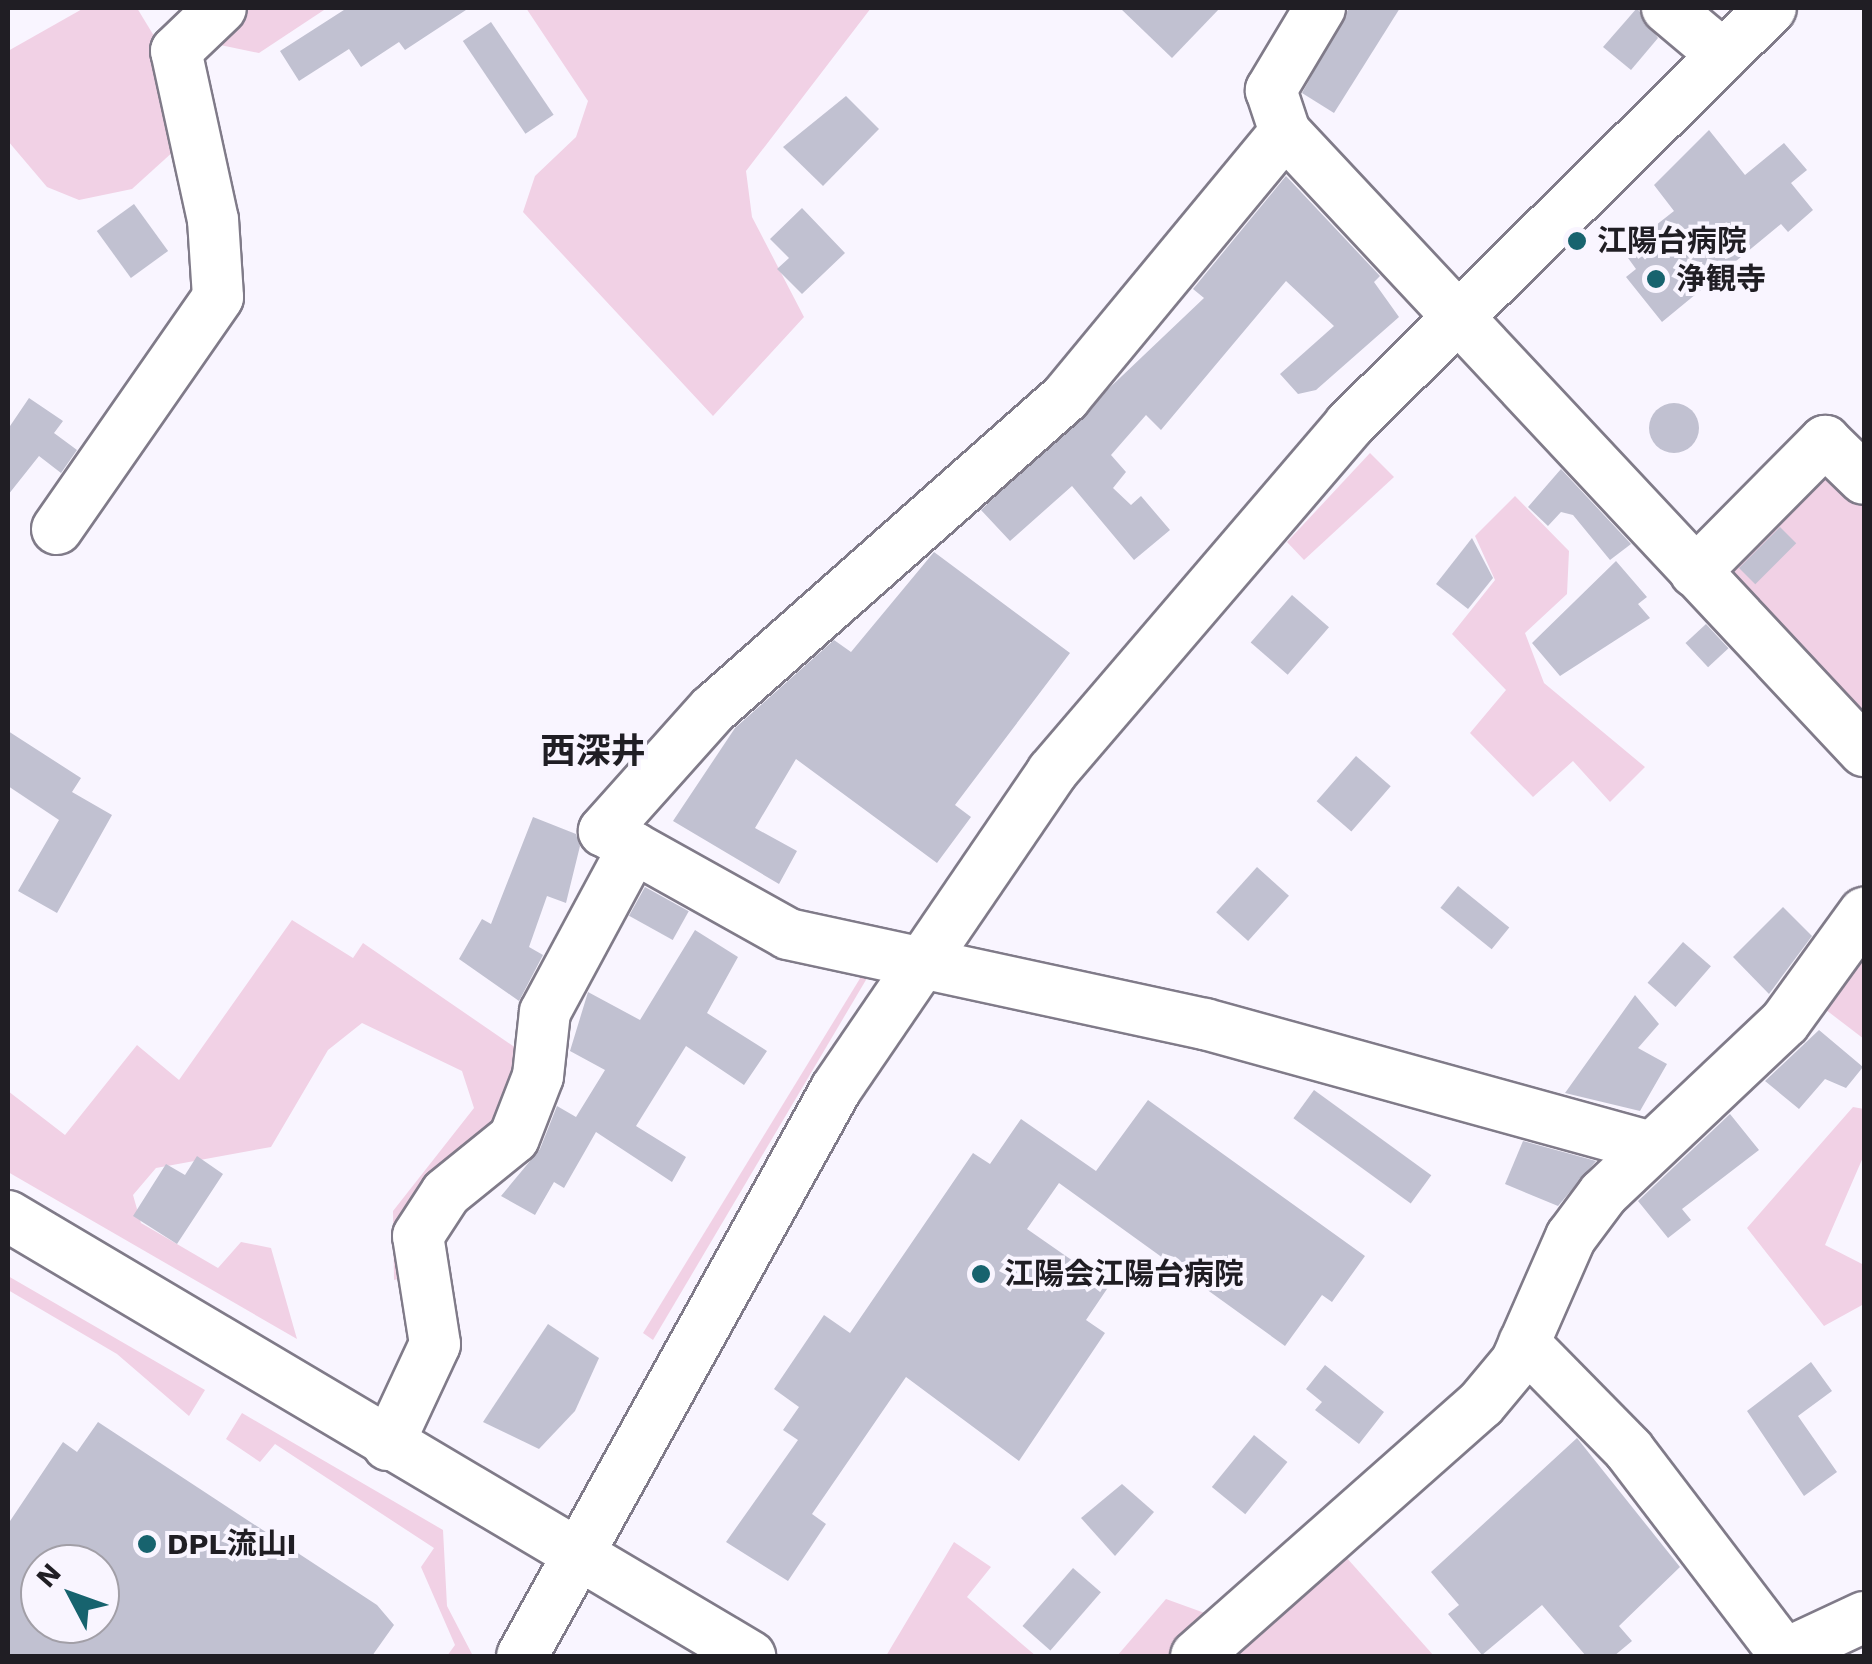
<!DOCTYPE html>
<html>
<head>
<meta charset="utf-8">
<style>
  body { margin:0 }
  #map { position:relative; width:1872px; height:1664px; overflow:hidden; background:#f9f5ff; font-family:"Work Sans","Noto Sans JP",sans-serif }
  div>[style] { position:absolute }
  .green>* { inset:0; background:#f1d1e5 }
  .building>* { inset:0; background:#c1c1d1; transform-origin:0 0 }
  .round { border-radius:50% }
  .roads { filter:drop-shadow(2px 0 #807b89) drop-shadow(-2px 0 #807b89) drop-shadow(0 2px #807b89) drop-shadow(0 -2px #807b89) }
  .minor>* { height:50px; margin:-25px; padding:0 25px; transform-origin:25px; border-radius:25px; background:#fff }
  .dots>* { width:28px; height:28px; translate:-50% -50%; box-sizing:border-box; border:5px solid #f9f5ff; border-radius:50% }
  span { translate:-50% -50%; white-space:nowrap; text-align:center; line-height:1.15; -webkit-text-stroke:8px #f9f5ff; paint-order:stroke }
  .poi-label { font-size:30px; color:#201e24; font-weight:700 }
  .left { translate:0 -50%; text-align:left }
  .quarter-label { font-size:35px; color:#201e24; font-weight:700 }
  .frame { position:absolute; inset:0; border:10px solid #201e24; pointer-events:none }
  .north { position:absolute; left:20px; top:1544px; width:100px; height:100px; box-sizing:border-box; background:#f9f5ff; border:2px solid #a29fa7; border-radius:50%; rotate:311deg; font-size:28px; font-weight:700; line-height:40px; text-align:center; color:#201e24 }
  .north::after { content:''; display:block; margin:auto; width:35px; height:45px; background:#17636e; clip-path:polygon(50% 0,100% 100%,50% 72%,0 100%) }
</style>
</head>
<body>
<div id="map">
  <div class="green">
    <div style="clip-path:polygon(84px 8px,137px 8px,154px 36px,175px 150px,132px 189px,79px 200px,47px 187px,8px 141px,8px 51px)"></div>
    <div style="clip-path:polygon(243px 8px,327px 8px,259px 53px,206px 42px)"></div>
    <div style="clip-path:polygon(526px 8px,871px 8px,746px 171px,752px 217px,804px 317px,713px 416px,523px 212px,535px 176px,576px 137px,588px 101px)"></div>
    <div style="clip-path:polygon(1370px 453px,1394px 477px,1304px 560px,1287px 542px)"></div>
    <div style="clip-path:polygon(1822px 458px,1864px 493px,1864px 734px,1711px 569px)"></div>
    <div style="clip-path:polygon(1515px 496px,1569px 551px,1567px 594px,1525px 633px,1544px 683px,1645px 767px,1610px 802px,1573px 761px,1533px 797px,1470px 733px,1506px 690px,1452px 634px,1495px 580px,1475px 536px)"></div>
    <div style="clip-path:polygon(292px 920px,353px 958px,363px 943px,529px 1057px,521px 1091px,409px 1276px,394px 1280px,393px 1211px,474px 1108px,462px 1071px,362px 1023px,328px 1050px,271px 1147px,156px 1168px,133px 1195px,141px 1223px,218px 1268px,241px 1242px,271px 1248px,297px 1339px,8px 1172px,8px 1091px,65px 1135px,137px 1045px,179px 1080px)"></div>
    <div style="clip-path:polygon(1864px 934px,1864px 1039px,1813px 1000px)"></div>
    <div style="clip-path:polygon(867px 967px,873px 968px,653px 1340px,643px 1333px)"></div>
    <div style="clip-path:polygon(1853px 1107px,1864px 1109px,1864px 1155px,1825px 1245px,1864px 1265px,1864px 1304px,1824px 1326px,1747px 1228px)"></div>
    <div style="clip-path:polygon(8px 1276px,205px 1390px,189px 1416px,117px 1354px,8px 1290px)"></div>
    <div style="clip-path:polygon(242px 1413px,443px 1530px,447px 1606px,473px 1656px,447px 1656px,455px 1645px,421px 1567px,434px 1548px,275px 1444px,260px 1462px,226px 1439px)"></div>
    <div style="clip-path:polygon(954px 1542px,991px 1567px,967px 1597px,1036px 1656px,886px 1656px)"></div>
    <div style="clip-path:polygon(1338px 1548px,1434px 1656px,1211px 1656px)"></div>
    <div style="clip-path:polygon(1166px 1599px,1224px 1620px,1184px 1656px,1117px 1656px)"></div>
  </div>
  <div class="building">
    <div style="clip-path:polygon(347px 8px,469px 8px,405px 50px,399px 42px,361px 67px,349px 49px,299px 81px,280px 51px)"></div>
    <div style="clip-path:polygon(1120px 8px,1220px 8px,1172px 58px)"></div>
    <div style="clip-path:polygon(1349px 8px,1400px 8px,1334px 113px,1302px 93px)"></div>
    <div style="clip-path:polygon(1637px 8px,1658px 38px,1631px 70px,1603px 47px)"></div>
    <div style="left:491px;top:22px;width:112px;height:34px;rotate:56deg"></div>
    <div style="clip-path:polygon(846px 96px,879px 129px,823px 186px,783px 147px)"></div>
    <div style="clip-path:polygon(1709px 130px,1745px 175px,1784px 143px,1807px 170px,1791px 183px,1813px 210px,1788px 232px,1781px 224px,1662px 322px,1626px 277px,1636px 269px,1623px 251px,1674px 211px,1654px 185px)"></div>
    <div style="clip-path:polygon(1286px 176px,1380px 276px,1374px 282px,1399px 317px,1316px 390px,1298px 394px,1280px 374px,1334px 326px,1286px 281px,1161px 430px,1146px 415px,1111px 455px,1126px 472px,1113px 488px,1131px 505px,1141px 496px,1170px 530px,1134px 560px,1072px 486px,1010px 541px,981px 510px,1204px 298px,1193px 289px)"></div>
    <div style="left:134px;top:204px;width:58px;height:46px;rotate:54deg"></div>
    <div style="clip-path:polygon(802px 208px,845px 253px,802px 294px,777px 269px,789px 258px,770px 239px)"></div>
    <div style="clip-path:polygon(29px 398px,63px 421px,54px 433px,77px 450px,61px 473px,39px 456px,8px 495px,8px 429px)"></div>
    <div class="round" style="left:1649px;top:403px;width:50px;height:50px"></div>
    <div style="clip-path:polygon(1561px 469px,1631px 544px,1610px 560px,1573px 515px,1561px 512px,1548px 526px,1528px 507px)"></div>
    <div style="left:1780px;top:527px;width:23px;height:58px;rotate:45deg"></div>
    <div style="clip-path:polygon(1472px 538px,1493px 578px,1468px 609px,1436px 584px)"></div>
    <div style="clip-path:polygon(934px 552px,1070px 653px,955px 805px,971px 817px,937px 863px,796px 759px,755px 828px,797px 851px,779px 884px,673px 821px,735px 728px,834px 640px,851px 652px)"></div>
    <div style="clip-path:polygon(1616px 561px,1647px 597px,1638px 604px,1650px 618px,1560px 676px,1532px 643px)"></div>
    <div style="left:1292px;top:595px;width:49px;height:63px;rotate:41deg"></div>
    <div style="left:1706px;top:624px;width:33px;height:28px;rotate:47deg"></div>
    <div style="clip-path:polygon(8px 731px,81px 778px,72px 792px,112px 815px,57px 913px,18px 891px,59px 820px,8px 786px)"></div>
    <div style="left:1356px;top:756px;width:46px;height:60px;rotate:41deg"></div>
    <div style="clip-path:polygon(533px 817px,576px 834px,580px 846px,566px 903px,547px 896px,529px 947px,543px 955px,519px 1001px,459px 959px,482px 919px,491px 924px)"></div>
    <div style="left:1257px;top:867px;width:43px;height:61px;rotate:42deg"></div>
    <div style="left:1458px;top:886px;width:66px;height:28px;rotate:39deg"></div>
    <div style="left:645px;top:887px;width:50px;height:33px;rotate:29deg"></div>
    <div style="clip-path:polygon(1783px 907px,1812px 936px,1769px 994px,1733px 957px)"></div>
    <div style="clip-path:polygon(695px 930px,738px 957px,707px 1013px,767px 1051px,744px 1085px,686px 1046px,636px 1126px,686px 1157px,672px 1182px,596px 1132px,564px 1188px,554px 1182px,535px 1215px,501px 1196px,540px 1149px,557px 1106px,576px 1117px,605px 1070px,570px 1051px,588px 992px,640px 1020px)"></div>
    <div style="left:1683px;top:942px;width:37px;height:54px;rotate:41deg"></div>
    <div style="clip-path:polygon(1635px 995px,1659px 1024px,1638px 1048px,1667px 1064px,1640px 1111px,1565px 1093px)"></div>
    <div style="clip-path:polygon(1819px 1030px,1863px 1067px,1846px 1088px,1825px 1079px,1799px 1109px,1765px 1081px)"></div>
    <div style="left:1314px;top:1090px;width:145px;height:35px;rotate:36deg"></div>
    <div style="clip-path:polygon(1148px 1100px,1365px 1256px,1332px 1302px,1322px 1295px,1285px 1346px,1059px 1183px,1027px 1229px,1109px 1286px,1086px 1320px,1105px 1333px,1019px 1461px,906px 1377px,812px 1514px,826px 1524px,788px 1581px,726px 1542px,798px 1440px,783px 1430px,799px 1407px,774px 1389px,824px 1315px,850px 1333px,973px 1153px,990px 1164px,1021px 1119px,1096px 1171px)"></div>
    <div style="clip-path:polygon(1730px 1114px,1759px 1150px,1682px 1209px,1691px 1220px,1668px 1238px,1638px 1201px)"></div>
    <div style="clip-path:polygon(1523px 1141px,1596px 1161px,1558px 1206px,1505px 1184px)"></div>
    <div style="clip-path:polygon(197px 1156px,223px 1174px,177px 1244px,133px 1216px,166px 1164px,185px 1175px)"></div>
    <div style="clip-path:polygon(548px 1324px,599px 1358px,575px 1411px,539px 1449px,483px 1422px)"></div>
    <div style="clip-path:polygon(1811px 1362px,1832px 1391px,1798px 1416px,1837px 1472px,1804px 1496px,1747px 1411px)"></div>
    <div style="clip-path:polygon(1325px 1365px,1384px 1412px,1359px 1444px,1315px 1410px,1322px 1402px,1306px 1389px)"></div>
    <div style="clip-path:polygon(evenodd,98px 1422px,377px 1605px,394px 1625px,372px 1656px,8px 1656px,8px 1524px,63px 1442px,77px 1452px,98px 1422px,40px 1564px,100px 1564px,100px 1624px,40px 1624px,40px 1564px)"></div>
    <div style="left:1254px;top:1435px;width:43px;height:67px;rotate:39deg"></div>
    <div style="clip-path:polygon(1577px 1438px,1680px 1567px,1619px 1626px,1632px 1641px,1614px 1656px,1586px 1656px,1542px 1605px,1482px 1655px,1448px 1614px,1459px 1605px,1431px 1572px)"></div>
    <div style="clip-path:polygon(1122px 1484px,1154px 1512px,1115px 1556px,1081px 1518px)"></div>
    <div style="left:1073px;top:1568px;width:37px;height:77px;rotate:41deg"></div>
  </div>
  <div class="roads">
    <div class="minor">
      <div style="left:1320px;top:8px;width:96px;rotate:120.9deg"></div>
      <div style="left:1271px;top:90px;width:44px;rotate:71.6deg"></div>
      <div style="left:1285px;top:132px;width:848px;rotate:46.91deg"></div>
      <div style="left:1667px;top:8px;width:73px;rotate:40deg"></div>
      <div style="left:1285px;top:132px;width:344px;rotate:129.6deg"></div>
      <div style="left:1066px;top:397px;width:471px;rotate:138.5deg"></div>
      <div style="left:713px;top:709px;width:164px;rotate:131.8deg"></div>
      <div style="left:604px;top:831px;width:211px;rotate:29.2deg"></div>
      <div style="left:788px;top:934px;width:427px;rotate:12.2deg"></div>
      <div style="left:1205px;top:1024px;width:459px;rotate:15.4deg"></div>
      <div style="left:57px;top:529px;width:282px;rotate:-55.2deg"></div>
      <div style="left:218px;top:297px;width:77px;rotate:-93.7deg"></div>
      <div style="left:213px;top:220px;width:173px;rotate:-102.3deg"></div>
      <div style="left:176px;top:51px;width:62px;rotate:-43.7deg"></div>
      <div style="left:1695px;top:572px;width:185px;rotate:-45.2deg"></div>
      <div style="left:1825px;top:441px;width:54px;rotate:44.3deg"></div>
      <div style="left:8px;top:1216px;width:863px;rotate:30.67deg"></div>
      <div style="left:1524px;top:1343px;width:150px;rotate:45.5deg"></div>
      <div style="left:1629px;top:1450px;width:259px;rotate:52.7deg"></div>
      <div style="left:388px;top:1445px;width:111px;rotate:-65deg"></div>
      <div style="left:435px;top:1344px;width:109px;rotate:-98.9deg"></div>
      <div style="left:418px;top:1236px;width:51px;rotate:-56.9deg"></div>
      <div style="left:446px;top:1193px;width:87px;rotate:-39deg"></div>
      <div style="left:514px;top:1138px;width:66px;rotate:-68.8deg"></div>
      <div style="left:538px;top:1076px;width:64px;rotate:-83.8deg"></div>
      <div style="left:545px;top:1012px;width:187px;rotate:-61.7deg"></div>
      <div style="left:1785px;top:1654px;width:87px;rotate:-25.1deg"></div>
      <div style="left:522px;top:1656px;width:648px;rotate:-61.02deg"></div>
      <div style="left:836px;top:1089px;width:384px;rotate:-55.7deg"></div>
      <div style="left:1052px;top:772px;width:457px;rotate:-49.4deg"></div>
      <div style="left:1349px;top:425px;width:593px;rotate:-44.66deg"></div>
      <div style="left:1196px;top:1656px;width:380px;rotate:-41.5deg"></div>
      <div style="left:1481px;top:1404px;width:55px;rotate:-50.2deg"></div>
      <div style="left:1516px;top:1362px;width:137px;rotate:-66.3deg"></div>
      <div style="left:1571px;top:1237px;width:54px;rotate:-53.3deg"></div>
      <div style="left:1603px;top:1194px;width:250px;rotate:-43.4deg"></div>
      <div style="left:1785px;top:1022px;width:135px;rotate:-54.1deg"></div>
    </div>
  </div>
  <div class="dots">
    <div style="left:1577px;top:241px;background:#17636e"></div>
    <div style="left:1656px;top:279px;background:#17636e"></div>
    <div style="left:981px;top:1274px;background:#17636e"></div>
    <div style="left:147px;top:1544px;background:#17636e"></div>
  </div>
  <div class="poi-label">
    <span class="left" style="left:1597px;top:241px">江陽台病院</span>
    <span class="left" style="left:1676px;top:279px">浄観寺</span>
    <span class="left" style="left:1004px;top:1274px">江陽会江陽台病院</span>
    <span class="left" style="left:167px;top:1544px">DPL流山I</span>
  </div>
  <div class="quarter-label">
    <span style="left:593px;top:751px">西深井</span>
  </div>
  <div class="frame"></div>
  <div class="north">N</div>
</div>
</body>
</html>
